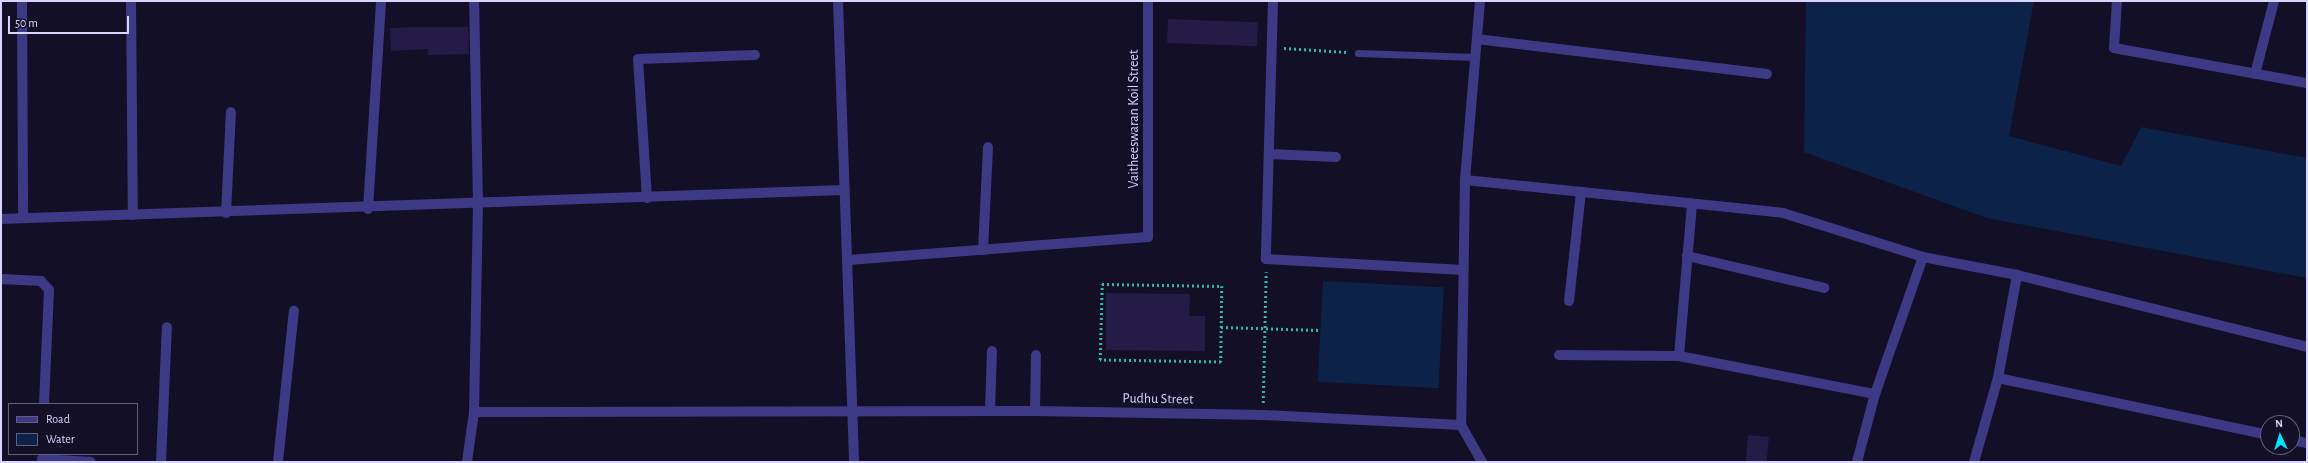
<!DOCTYPE html>
<html>
<head>
<meta charset="utf-8">
<style>
  body { margin:0 }
  #map { position:relative; width:2308px; height:463px; overflow:hidden; background:#130f26; font-family:"Alegreya Sans",sans-serif }
  div>[style] { position:absolute }
  .water>* { inset:0; background:#0c2248; transform-origin:0 0 }
  .building>* { inset:0; background:#241b47; transform-origin:0 0 }
  .path>* { height:2.5px; margin-top:-1.25px; transform-origin:0; background:repeating-linear-gradient(90deg,#2fb8b0 0 2px,transparent 0 5px) }
  .service>* { height:7px; margin:-3.5px; padding:0 3.5px; transform-origin:3.5px; border-radius:3.5px; background:#3d3a85 }
  .minor>* { height:10px; margin:-5px; padding:0 5px; transform-origin:5px; border-radius:5px; background:#3d3a85 }
  .tertiary>* { height:10px; margin:-5px; padding:0 5px; transform-origin:5px; border-radius:5px; background:#3d3a85 }
  span { translate:-50% -50%; white-space:nowrap; text-align:center; line-height:1.15; -webkit-text-stroke:3.5px #130f26; paint-order:stroke }
  .street-label { font-size:14px; color:#d9d4ff }
  .frame { position:absolute; inset:0; border:2px solid #d9d4ff; pointer-events:none }
  .legend { position:absolute; left:8px; top:403px; width:130px; height:52px; box-sizing:border-box; background:#130f26; border:1px solid #625e7d; margin:0; padding:5px 7px; list-style:none; font-size:12px; color:#d9d4ff }
  .legend li { display:flex; align-items:center; gap:8px; height:20px }
  .legend b { width:20px; border:1px solid #625e7d }
  .north { position:absolute; left:2260px; top:415px; width:40px; height:40px; box-sizing:border-box; background:#130f26; border:1px solid #625e7d; border-radius:50%; rotate:356deg; font-size:11px; font-weight:700; line-height:16px; text-align:center; color:#d9d4ff }
  .north::after { content:''; display:block; margin:auto; width:14px; height:18px; background:#00e5ff; clip-path:polygon(50% 0,100% 100%,50% 72%,0 100%) }
  .scale { position:absolute; left:8px; top:16px; width:121px; height:18px; box-sizing:border-box; border:2px solid #d9d4ff; border-top:0; padding-left:5px; font-size:12px; line-height:14px; white-space:nowrap; color:#d9d4ff; -webkit-text-stroke:3px #130f26; paint-order:stroke }
</style>
</head>
<body>
<div id="map">
  <div class="water">
    <div style="clip-path:polygon(1806px 1px,2034px 1px,2009px 136px,2121px 166px,2141px 127px,2307px 158px,2307px 278px,1987px 218px,1804px 152px)"></div>
    <div style="left:1323px;top:281px;width:121px;height:101px;rotate:3deg"></div>
  </div>
  <div class="building">
    <div style="left:1168px;top:19px;width:90px;height:24px;rotate:2deg"></div>
    <div style="clip-path:polygon(417px 27px,468px 27px,469px 54px,428px 55px,428px 49px,391px 51px,390px 28px)"></div>
    <div style="clip-path:polygon(1106px 293px,1190px 294px,1189px 316px,1205px 316px,1205px 351px,1106px 350px)"></div>
    <div style="left:1748px;top:435px;width:21px;height:27px;rotate:5deg"></div>
  </div>
  <div class="path">
    <div style="left:1284px;top:48px;width:63px;rotate:3.6deg"></div>
    <div style="left:1102px;top:284px;width:120px;rotate:1deg"></div>
    <div style="left:1222px;top:286px;width:76px;rotate:90.8deg"></div>
    <div style="left:1221px;top:362px;width:121px;rotate:-179.1deg"></div>
    <div style="left:1100px;top:360px;width:76px;rotate:-88.5deg"></div>
    <div style="left:1221px;top:327px;width:98px;rotate:1.8deg"></div>
    <div style="left:1263px;top:403px;width:131px;rotate:-88.7deg"></div>
  </div>
  <div class="service">
    <div style="left:1358px;top:53px;width:118px;rotate:1.9deg"></div>
  </div>
  <div class="minor">
    <div style="left:22px;top:1px;width:217px;rotate:89.7deg"></div>
    <div style="left:131px;top:1px;width:214px;rotate:89.5deg"></div>
    <div style="left:1273px;top:1px;width:258px;rotate:91.6deg"></div>
    <div style="left:1266px;top:259px;width:198px;rotate:3.2deg"></div>
    <div style="left:1480px;top:1px;width:180px;rotate:94.8deg"></div>
    <div style="left:1465px;top:180px;width:245px;rotate:90.9deg"></div>
    <div style="left:1461px;top:425px;width:43px;rotate:60.4deg"></div>
    <div style="left:2117px;top:1px;width:47px;rotate:93.7deg"></div>
    <div style="left:2114px;top:48px;width:196px;rotate:10.3deg"></div>
    <div style="left:1477px;top:39px;width:292px;rotate:6.9deg"></div>
    <div style="left:2255px;top:74px;width:75px;rotate:-75.4deg"></div>
    <div style="left:1269px;top:154px;width:67px;rotate:2.6deg"></div>
    <div style="left:1465px;top:180px;width:320px;rotate:5.9deg"></div>
    <div style="left:1783px;top:213px;width:147px;rotate:17.4deg"></div>
    <div style="left:1923px;top:257px;width:96px;rotate:10.8deg"></div>
    <div style="left:2017px;top:275px;width:299px;rotate:13.9deg"></div>
    <div style="left:647px;top:198px;width:139px;rotate:-93.7deg"></div>
    <div style="left:638px;top:59px;width:117px;rotate:-2deg"></div>
    <div style="left:368px;top:209px;width:208px;rotate:-86.4deg"></div>
    <div style="left:226px;top:213px;width:101px;rotate:-87.2deg"></div>
    <div style="left:1px;top:219px;width:844px;rotate:-1.97deg"></div>
    <div style="left:983px;top:250px;width:103px;rotate:-87.2deg"></div>
    <div style="left:1687px;top:256px;width:141px;rotate:13.1deg"></div>
    <div style="left:848px;top:260px;width:301px;rotate:-4.4deg"></div>
    <div style="left:1148px;top:237px;width:236px;rotate:-90deg"></div>
    <div style="left:1px;top:279px;width:40px;rotate:2.9deg"></div>
    <div style="left:41px;top:281px;width:12px;rotate:48deg"></div>
    <div style="left:49px;top:290px;width:114px;rotate:92.5deg"></div>
    <div style="left:1569px;top:301px;width:110px;rotate:-83.7deg"></div>
    <div style="left:1559px;top:355px;width:120px;rotate:0.5deg"></div>
    <div style="left:1679px;top:356px;width:200px;rotate:11deg"></div>
    <div style="left:1679px;top:356px;width:153px;rotate:-85.1deg"></div>
    <div style="left:1998px;top:378px;width:276px;rotate:11.9deg"></div>
    <div style="left:990px;top:411px;width:60px;rotate:-88.1deg"></div>
    <div style="left:1035px;top:411px;width:56px;rotate:-89deg"></div>
    <div style="left:474px;top:412px;width:561px;rotate:-0.1deg"></div>
    <div style="left:1035px;top:411px;width:229px;rotate:1deg"></div>
    <div style="left:1264px;top:415px;width:197px;rotate:2.9deg"></div>
    <div style="left:2292px;top:440px;width:14px;rotate:12deg"></div>
    <div style="left:42px;top:459px;width:49px;rotate:3.5deg"></div>
    <div style="left:161px;top:462px;width:135px;rotate:-87.5deg"></div>
    <div style="left:278px;top:462px;width:152px;rotate:-84deg"></div>
    <div style="left:467px;top:462px;width:50px;rotate:-82deg"></div>
    <div style="left:474px;top:412px;width:208px;rotate:-88.9deg"></div>
    <div style="left:478px;top:204px;width:203px;rotate:-91.1deg"></div>
    <div style="left:1857px;top:462px;width:70px;rotate:-75.2deg"></div>
    <div style="left:1875px;top:394px;width:145px;rotate:-70.7deg"></div>
    <div style="left:1974px;top:462px;width:87px;rotate:-74.1deg"></div>
    <div style="left:1998px;top:378px;width:105px;rotate:-79.5deg"></div>
  </div>
  <div class="tertiary">
    <div style="left:838px;top:1px;width:461px;rotate:88deg"></div>
  </div>
  <div class="street-label">
    <span style="left:1134px;top:119px;rotate:-90deg">Vaitheeswaran Koil Street</span>
    <span style="left:1158px;top:399px;rotate:1deg">Pudhu Street</span>
  </div>
  <div class="frame"></div>
  <ul class="legend">
  <li><b style="height:5px;background:#3d3a85"></b>Road</li>
  <li><b style="height:11px;background:#0c2248"></b>Water</li>
  </ul>
  <div class="north">N</div>
  <div class="scale">50 m</div>
</div>
</body>
</html>
